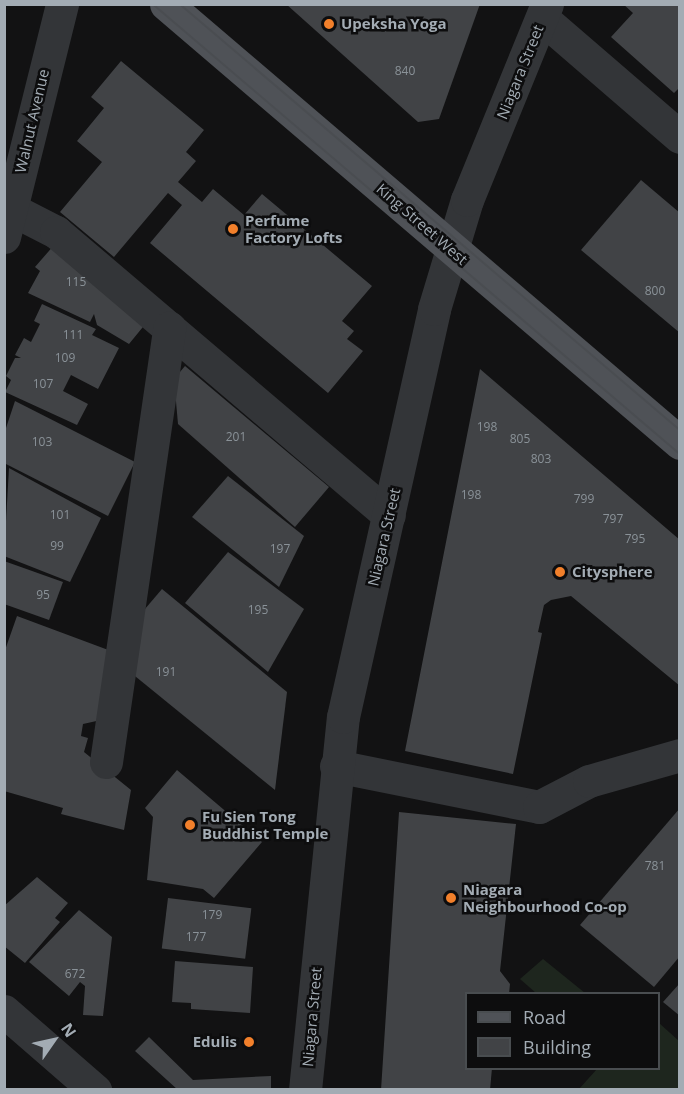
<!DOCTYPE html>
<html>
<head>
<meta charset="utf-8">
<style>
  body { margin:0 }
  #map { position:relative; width:684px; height:1094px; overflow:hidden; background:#121213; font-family:"Open Sans",sans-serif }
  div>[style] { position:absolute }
  .green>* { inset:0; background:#1e261e }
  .building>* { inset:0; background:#414346; transform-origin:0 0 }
  .minor>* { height:33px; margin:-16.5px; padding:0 16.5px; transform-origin:16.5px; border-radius:16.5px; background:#333538 }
  .major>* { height:33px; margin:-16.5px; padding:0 16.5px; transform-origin:16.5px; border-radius:16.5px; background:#4f5257 }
  .tram>* { height:1.5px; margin:-0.75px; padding:0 0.75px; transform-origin:0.75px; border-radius:0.75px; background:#4a4d51 }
  .dots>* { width:16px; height:16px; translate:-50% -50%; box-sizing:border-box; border:3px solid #0d0d0e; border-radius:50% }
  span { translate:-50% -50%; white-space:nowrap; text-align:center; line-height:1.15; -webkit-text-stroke:5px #0d0d0e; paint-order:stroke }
  .number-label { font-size:12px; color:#8a9298 }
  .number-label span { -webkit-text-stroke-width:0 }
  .poi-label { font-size:15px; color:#a3acb4; font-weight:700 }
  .left { translate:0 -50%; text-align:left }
  .right { translate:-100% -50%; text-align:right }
  .street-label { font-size:15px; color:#a3acb4 }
  .frame { position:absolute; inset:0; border:6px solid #a3acb4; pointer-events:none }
  .legend { position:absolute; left:465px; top:992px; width:195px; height:78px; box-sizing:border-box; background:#0d0d0e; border:2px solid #494d50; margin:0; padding:8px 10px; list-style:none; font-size:18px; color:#a3acb4 }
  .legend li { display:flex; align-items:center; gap:12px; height:30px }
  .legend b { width:30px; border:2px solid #494d50 }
  .north { position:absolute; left:24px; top:1010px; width:60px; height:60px; -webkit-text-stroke:4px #0d0d0e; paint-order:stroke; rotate:56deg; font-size:16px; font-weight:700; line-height:24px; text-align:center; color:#a3acb4 }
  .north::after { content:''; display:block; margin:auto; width:21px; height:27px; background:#a3acb4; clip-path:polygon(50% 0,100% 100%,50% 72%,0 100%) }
</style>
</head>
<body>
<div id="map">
  <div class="green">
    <div style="clip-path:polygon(543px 959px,585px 993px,536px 993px,520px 979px)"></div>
    <div style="clip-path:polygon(659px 1023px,679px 1041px,679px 1089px,579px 1089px,597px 1069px,658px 1068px)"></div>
  </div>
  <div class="building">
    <div style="clip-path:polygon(286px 4px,480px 4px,439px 119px,418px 122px)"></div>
    <div style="clip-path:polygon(623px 4px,680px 4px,680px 87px,674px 93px,611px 37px,633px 13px)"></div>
    <div style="clip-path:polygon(121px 61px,204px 130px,186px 152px,196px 161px,178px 182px,202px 202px,213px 189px,244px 215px,262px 194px,372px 286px,342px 321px,354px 331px,347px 339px,363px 351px,328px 393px,150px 243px,182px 205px,168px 193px,114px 257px,60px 212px,102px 162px,77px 141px,104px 108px,91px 97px)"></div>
    <div style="clip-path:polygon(641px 180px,680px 213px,680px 333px,581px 250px)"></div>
    <div style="clip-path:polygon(55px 244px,147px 322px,129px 344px,97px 325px,94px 314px,90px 322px,28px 293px,40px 271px,35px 267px)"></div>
    <div style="clip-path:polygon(42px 304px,96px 329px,92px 335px,119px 348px,98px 389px,71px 375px,63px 391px,88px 404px,77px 425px,5px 392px,11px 380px,6px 376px,15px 358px,21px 358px,15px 355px,24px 338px,31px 342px,40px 324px,34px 321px)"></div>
    <div style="clip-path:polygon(185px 366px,329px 487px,295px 527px,178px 424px,174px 379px)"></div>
    <div style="clip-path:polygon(480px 369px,680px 540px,680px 686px,571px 596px,551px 600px,544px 605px,538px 632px,542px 633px,513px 774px,405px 751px)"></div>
    <div style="clip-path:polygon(15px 401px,135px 462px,108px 516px,4px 463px,4px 434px)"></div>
    <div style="clip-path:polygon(9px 468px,101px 518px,70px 582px,4px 556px)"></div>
    <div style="clip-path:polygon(228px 476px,304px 536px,279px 587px,192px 517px)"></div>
    <div style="clip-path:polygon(228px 552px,304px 609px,268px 672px,185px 603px)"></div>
    <div style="clip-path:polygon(4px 561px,63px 582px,49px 620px,4px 604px)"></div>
    <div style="clip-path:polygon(162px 589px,287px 692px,275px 790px,130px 672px,133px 623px)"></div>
    <div style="clip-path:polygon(17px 616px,111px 651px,101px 720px,83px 724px,81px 736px,88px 738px,84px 752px,131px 790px,124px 830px,61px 814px,63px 808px,4px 791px,4px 653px)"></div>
    <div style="clip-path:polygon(177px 770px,262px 842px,214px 898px,203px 889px,147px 880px,153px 817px,145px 808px)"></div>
    <div style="clip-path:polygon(680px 808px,680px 956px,654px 987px,580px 925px)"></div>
    <div style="clip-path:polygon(399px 812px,516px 824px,500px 971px,510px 984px,509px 994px,466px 994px,466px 1068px,492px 1068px,490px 1090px,381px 1090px)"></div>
    <div style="clip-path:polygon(37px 877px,68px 903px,55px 918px,60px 922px,25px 963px,4px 946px,4px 906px)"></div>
    <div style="left:168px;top:898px;width:84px;height:51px;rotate:7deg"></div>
    <div style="clip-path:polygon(79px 910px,112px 937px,103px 1016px,83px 1015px,85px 986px,80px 982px,69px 996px,29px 962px)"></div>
    <div style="clip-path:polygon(175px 961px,253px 967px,250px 1013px,191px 1009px,191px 1003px,172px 1002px)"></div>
    <div style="clip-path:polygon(680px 983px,680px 1016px,663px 1002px)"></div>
    <div style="clip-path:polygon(149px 1037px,193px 1080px,271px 1076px,271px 1090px,178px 1090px,135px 1051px)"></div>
  </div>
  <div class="minor">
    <div style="left:542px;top:18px;width:182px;rotate:40.8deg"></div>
    <div style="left:11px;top:209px;width:51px;rotate:27.1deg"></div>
    <div style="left:56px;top:232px;width:437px;rotate:40.4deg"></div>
    <div style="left:4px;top:237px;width:240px;rotate:-76deg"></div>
    <div style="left:106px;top:762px;width:439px;rotate:-81.7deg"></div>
    <div style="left:336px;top:766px;width:207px;rotate:11.4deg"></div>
    <div style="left:539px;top:807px;width:56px;rotate:-27.5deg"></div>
    <div style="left:589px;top:781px;width:95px;rotate:-15.9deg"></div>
    <div style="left:4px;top:1011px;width:121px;rotate:41deg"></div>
    <div style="left:305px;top:1090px;width:375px;rotate:-84.2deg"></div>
    <div style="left:343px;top:717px;width:418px;rotate:-77.4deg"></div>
    <div style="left:434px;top:309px;width:114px;rotate:-73.2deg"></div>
    <div style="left:467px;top:200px;width:212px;rotate:-67.8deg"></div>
  </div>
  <div class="major">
    <div style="left:166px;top:4px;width:676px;rotate:40.5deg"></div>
  </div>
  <div class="tram">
    <div style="left:153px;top:4px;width:693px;rotate:40.49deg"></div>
    <div style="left:180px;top:4px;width:657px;rotate:40.43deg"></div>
  </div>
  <div class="dots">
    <div style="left:329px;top:24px;background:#f2802b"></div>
    <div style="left:233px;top:229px;background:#f2802b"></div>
    <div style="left:560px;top:572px;background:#f2802b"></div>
    <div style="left:190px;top:825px;background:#f2802b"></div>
    <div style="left:451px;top:898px;background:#f2802b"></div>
    <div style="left:249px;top:1042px;background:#f2802b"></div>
  </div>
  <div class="number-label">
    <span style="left:405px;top:71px">840</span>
    <span style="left:76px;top:282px">115</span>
    <span style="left:655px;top:291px">800</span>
    <span style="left:73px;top:335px">111</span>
    <span style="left:65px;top:358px">109</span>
    <span style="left:43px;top:384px">107</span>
    <span style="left:487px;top:427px">198</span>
    <span style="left:236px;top:437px">201</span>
    <span style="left:520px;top:439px">805</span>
    <span style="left:42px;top:442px">103</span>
    <span style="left:541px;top:459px">803</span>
    <span style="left:471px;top:495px">198</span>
    <span style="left:584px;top:499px">799</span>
    <span style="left:60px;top:515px">101</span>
    <span style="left:613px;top:519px">797</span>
    <span style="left:635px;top:539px">795</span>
    <span style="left:57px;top:546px">99</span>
    <span style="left:280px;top:549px">197</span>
    <span style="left:43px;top:595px">95</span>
    <span style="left:258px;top:610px">195</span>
    <span style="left:166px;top:672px">191</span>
    <span style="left:655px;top:866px">781</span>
    <span style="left:212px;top:915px">179</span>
    <span style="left:196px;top:937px">177</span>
    <span style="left:75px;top:974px">672</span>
  </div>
  <div class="poi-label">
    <span class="left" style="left:341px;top:24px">Upeksha Yoga</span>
    <span class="left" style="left:245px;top:229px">Perfume<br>Factory Lofts</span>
    <span class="left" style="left:572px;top:572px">Citysphere</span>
    <span class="left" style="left:202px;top:825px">Fu Sien Tong<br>Buddhist Temple</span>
    <span class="left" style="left:463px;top:898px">Niagara<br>Neighbourhood Co-op</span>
    <span class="right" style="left:237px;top:1042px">Edulis</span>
  </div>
  <div class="street-label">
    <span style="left:520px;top:72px;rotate:-68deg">Niagara Street</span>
    <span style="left:32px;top:121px;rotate:-77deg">Walnut Avenue</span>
    <span style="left:422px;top:224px;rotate:41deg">King Street West</span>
    <span style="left:384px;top:537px;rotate:-77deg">Niagara Street</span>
    <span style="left:312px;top:1017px;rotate:-85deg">Niagara Street</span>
  </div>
  <div class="frame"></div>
  <ul class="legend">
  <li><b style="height:8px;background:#4f5257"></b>Road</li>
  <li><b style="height:16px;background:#414346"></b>Building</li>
  </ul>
  <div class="north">N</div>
</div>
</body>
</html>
